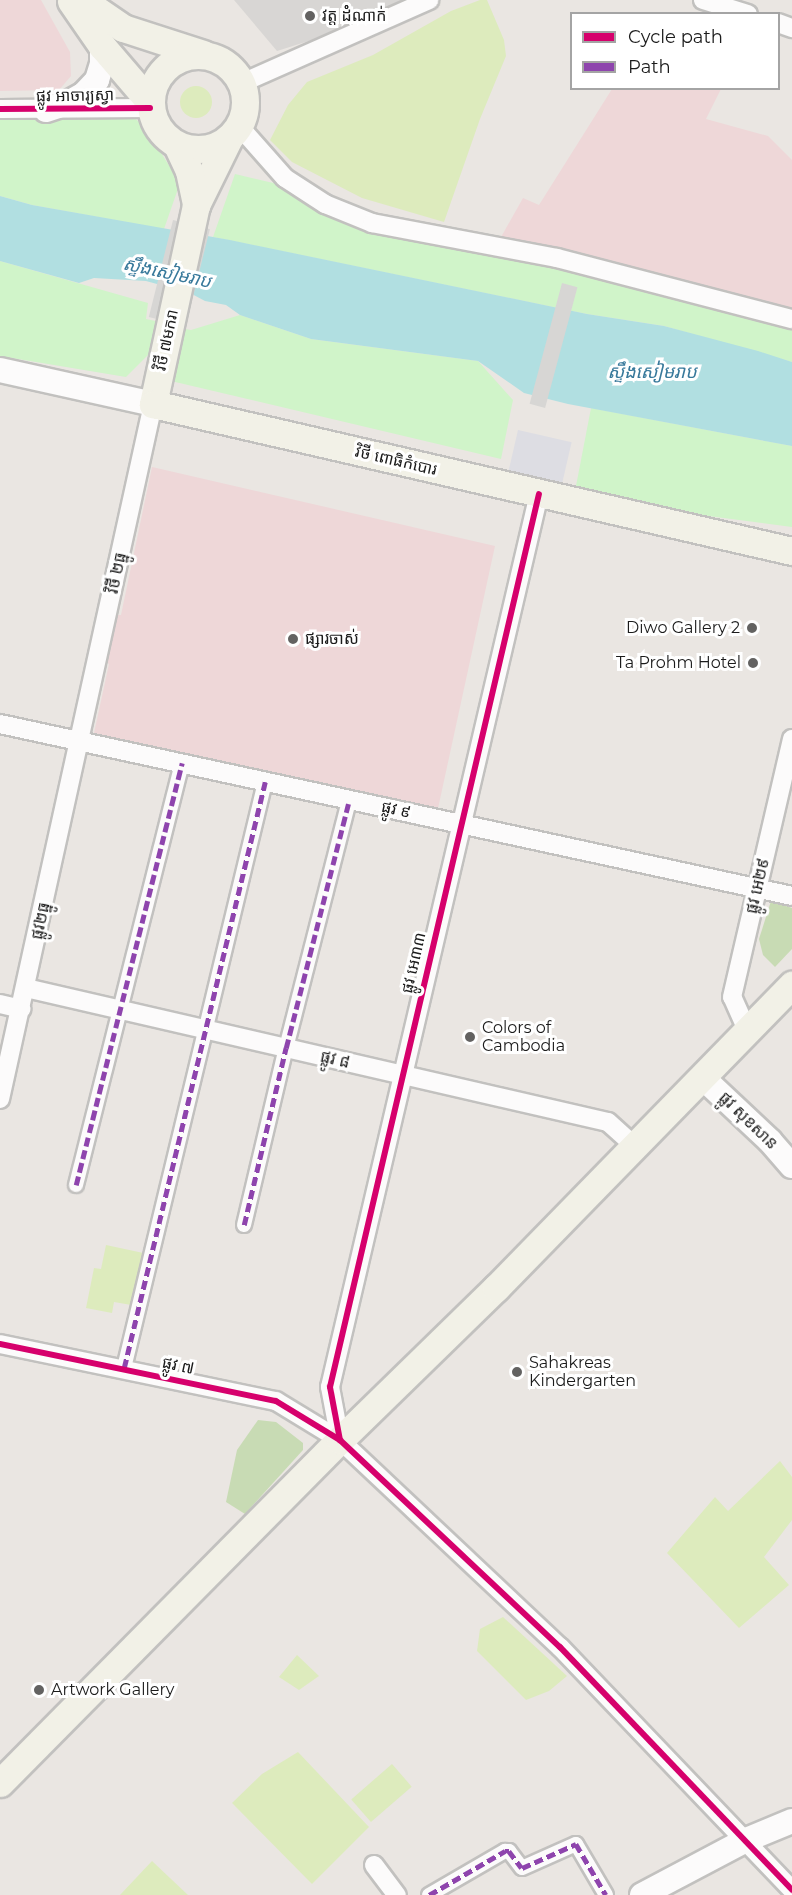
<!DOCTYPE html>
<html>
<head>
<meta charset="utf-8">
<style>
  body { margin:0 }
  #map { position:relative; width:792px; height:1895px; overflow:hidden; background:#eae6e2; font-family:Montserrat,"Noto Sans Khmer",sans-serif }
  div>[style] { position:absolute }
  .commercial>* { inset:0; background:#eed7d8 }
  .religious>* { inset:0; background:#d8d6d4 }
  .grass>* { inset:0; background:#ddebbd; transform-origin:0 0 }
  .round { border-radius:50% }
  .forest>* { inset:0; background:#c8dbb4 }
  .park>* { inset:0; background:#d0f4c9 }
  .plaza>* { inset:0; background:#dddde3; transform-origin:0 0 }
  .water>* { inset:0; background:#b1dfe1 }
  .pier>* { inset:0; background:#d7d6d4; transform-origin:0 0 }
  .roads { filter:drop-shadow(2px 0 #c2c1bf) drop-shadow(-2px 0 #c2c1bf) drop-shadow(0 2px #c2c1bf) drop-shadow(0 -2px #c2c1bf) }
  .pedestrian>* { height:14px; margin:-7px; padding:0 7px; transform-origin:7px; border-radius:7px; background:#fcfbfb }
  .minor>* { height:18px; margin:-9px; padding:0 9px; transform-origin:9px; border-radius:9px; background:#fcfbfb }
  .tertiary>* { height:24px; margin:-12px; padding:0 12px; transform-origin:12px; border-radius:12px; background:#fcfbfb }
  .secondary>* { height:27px; margin:-13.5px; padding:0 13.5px; transform-origin:13.5px; border-radius:13.5px; background:#f2f1e7 }
  .secondary>.ring { margin:-13.5px; padding:0; box-sizing:content-box; background:none; border:27px solid #f2f1e7; border-radius:50% }
  .quiet>* { height:4.5px; margin-top:-2.25px; transform-origin:0; background:repeating-linear-gradient(90deg,#8e44ad 0 9px,transparent 0 13.5px) }
  .cycleway>* { height:6px; margin:-3px; padding:0 3px; transform-origin:3px; border-radius:3px; background:#d6006c }
  .dots>* { width:16px; height:16px; translate:-50% -50%; box-sizing:border-box; border:3px solid #fff; border-radius:50% }
  span { translate:-50% -50%; white-space:nowrap; text-align:center; line-height:1.15; -webkit-text-stroke:6px #fff; paint-order:stroke }
  .poi-label { font-size:16px; color:#1b1b1b }
  .left { translate:0 -50%; text-align:left }
  .right { translate:-100% -50%; text-align:right }
  .street-label { font-size:16px; color:#1b1b1b }
  .water-label { font-size:18px; color:#38799b; font-style:italic }
  .legend { position:absolute; left:570px; top:12px; width:210px; height:78px; box-sizing:border-box; background:#fff; border:2px solid #a4a4a4; margin:0; padding:8px 10px; list-style:none; font-size:18px; color:#1b1b1b }
  .legend li { display:flex; align-items:center; gap:12px; height:30px }
  .legend b { width:30px; border:2px solid #a4a4a4 }
</style>
</head>
<body>
<div id="map">
  <div class="commercial">
    <div style="clip-path:polygon(0 0,41px 0,70px 52px,71px 76px,59px 90px,0 91px)"></div>
    <div style="clip-path:polygon(612px 89px,721px 89px,706px 119px,768px 136px,792px 160px,792px 324px,496px 246px,523px 198px,539px 205px)"></div>
    <div style="clip-path:polygon(152px 467px,495px 546px,437px 813px,94px 733px,109px 664px,106px 662px,117px 615px,121px 615px)"></div>
  </div>
  <div class="religious">
    <div style="clip-path:polygon(234px 0,408px 0,337px 32px,277px 51px)"></div>
  </div>
  <div class="grass">
    <div style="clip-path:polygon(480px 0,487px 0,504px 40px,506px 56px,480px 119px,444px 222px,362px 198px,292px 162px,270px 140px,288px 105px,307px 82px,373px 55px,451px 11px)"></div>
    <div class="round" style="left:180px;top:86px;width:32px;height:32px"></div>
    <div style="clip-path:polygon(106px 1245px,148px 1254px,137px 1306px,114px 1302px,112px 1313px,86px 1308px,94px 1268px,101px 1269px)"></div>
    <div style="clip-path:polygon(780px 1461px,792px 1477px,792px 1520px,764px 1557px,789px 1585px,739px 1628px,667px 1553px,715px 1497px,728px 1511px)"></div>
    <div style="clip-path:polygon(503px 1617px,567px 1676px,549px 1691px,526px 1700px,477px 1651px,480px 1629px)"></div>
    <div style="clip-path:polygon(297px 1655px,319px 1676px,299px 1690px,279px 1677px)"></div>
    <div style="clip-path:polygon(298px 1752px,369px 1827px,312px 1884px,232px 1803px,262px 1774px)"></div>
    <div style="left:392px;top:1764px;width:30px;height:54px;rotate:49deg"></div>
    <div style="clip-path:polygon(152px 1861px,188px 1895px,120px 1895px)"></div>
  </div>
  <div class="forest">
    <div style="clip-path:polygon(771px 901px,792px 908px,792px 949px,775px 967px,763px 955px,759px 939px)"></div>
    <div style="clip-path:polygon(258px 1420px,276px 1422px,303px 1443px,303px 1450px,245px 1514px,226px 1502px,237px 1450px)"></div>
  </div>
  <div class="park">
    <div style="clip-path:polygon(112px 114px,132px 116px,145px 127px,180px 183px,164px 229px,32px 205px,0 196px,0 119px,78px 119px)"></div>
    <div style="clip-path:polygon(235px 174px,286px 186px,421px 241px,551px 260px,792px 330px,792px 362px,664px 326px,587px 314px,213px 237px)"></div>
    <div style="clip-path:polygon(0 261px,148px 303px,146px 319px,165px 323px,153px 350px,126px 377px,0 356px)"></div>
    <div style="clip-path:polygon(240px 315px,311px 339px,478px 361px,513px 400px,501px 459px,171px 381px,179px 328px,191px 330px)"></div>
    <div style="clip-path:polygon(591px 408px,792px 446px,792px 527px,670px 511px,576px 486px)"></div>
  </div>
  <div class="plaza">
    <div style="left:518px;top:430px;width:55px;height:58px;rotate:13deg"></div>
  </div>
  <div class="water">
    <div style="clip-path:polygon(0 196px,32px 205px,230px 240px,587px 314px,664px 326px,758px 351px,792px 362px,792px 446px,568px 404px,524px 393px,478px 361px,311px 339px,240px 315px,226px 305px,205px 301px,190px 293px,146px 281px,94px 278px,79px 283px,0 261px)"></div>
  </div>
  <div class="pier">
    <div style="left:173px;top:220px;width:38px;height:100px;rotate:14deg"></div>
    <div style="left:562px;top:283px;width:16px;height:125px;rotate:15deg"></div>
  </div>
  <div class="roads">
    <div class="pedestrian">
      <div style="left:76px;top:1185px;width:435px;rotate:-75.9deg"></div>
      <div style="left:244px;top:1225px;width:182px;rotate:-76.7deg"></div>
      <div style="left:286px;top:1048px;width:256px;rotate:-75.7deg"></div>
      <div style="left:124px;top:1368px;width:603px;rotate:-76.47deg"></div>
      <div style="left:429px;top:1895px;width:88px;rotate:-30.1deg"></div>
      <div style="left:505px;top:1851px;width:4px"></div>
      <div style="left:509px;top:1851px;width:21px;rotate:53deg"></div>
      <div style="left:522px;top:1868px;width:59px;rotate:-24deg"></div>
      <div style="left:576px;top:1844px;width:59px;rotate:59.5deg"></div>
    </div>
    <div class="minor">
      <div style="left:703px;top:0;width:47px;rotate:17.3deg"></div>
      <div style="left:778px;top:23px;width:15px;rotate:20deg"></div>
      <div style="left:242px;top:83px;width:205px;rotate:-23.9deg"></div>
      <div style="left:0;top:109px;width:150px;rotate:-0.4deg"></div>
      <div style="left:239px;top:126px;width:69px;rotate:48.5deg"></div>
      <div style="left:285px;top:178px;width:48px;rotate:33deg"></div>
      <div style="left:325px;top:204px;width:51px;rotate:22deg"></div>
      <div style="left:372px;top:223px;width:188px;rotate:10.7deg"></div>
      <div style="left:557px;top:258px;width:243px;rotate:14.6deg"></div>
      <div style="left:0;top:724px;width:810px;rotate:12.25deg"></div>
      <div style="left:26px;top:988px;width:597px;rotate:12.97deg"></div>
      <div style="left:608px;top:1122px;width:36px;rotate:42deg"></div>
      <div style="left:0;top:1004px;width:22px;rotate:13deg"></div>
      <div style="left:747px;top:1030px;width:36px;rotate:-114deg"></div>
      <div style="left:732px;top:997px;width:265px;rotate:-76.9deg"></div>
      <div style="left:0;top:1099px;width:712px;rotate:-77.58deg"></div>
      <div style="left:0;top:1344px;width:282px;rotate:11.7deg"></div>
      <div style="left:276px;top:1401px;width:75px;rotate:31.4deg"></div>
      <div style="left:340px;top:1440px;width:302px;rotate:43.3deg"></div>
      <div style="left:560px;top:1647px;width:336px;rotate:46.3deg"></div>
      <div style="left:340px;top:1440px;width:54px;rotate:-100.7deg"></div>
      <div style="left:330px;top:1387px;width:917px;rotate:-76.83deg"></div>
      <div style="left:374px;top:1865px;width:38px;rotate:53deg"></div>
    </div>
    <div class="tertiary">
      <div style="left:46px;top:110px;width:23px;rotate:-18deg"></div>
      <div style="left:68px;top:103px;width:18px;rotate:-29deg"></div>
      <div style="left:84px;top:94px;width:19px;rotate:-47deg"></div>
      <div style="left:97px;top:80px;width:17px;rotate:-73deg"></div>
      <div style="left:102px;top:64px;width:18px;rotate:-90deg"></div>
      <div style="left:0;top:370px;width:157px;rotate:12.5deg"></div>
      <div style="left:703px;top:1078px;width:92px;rotate:43.2deg"></div>
      <div style="left:770px;top:1141px;width:33px;rotate:49deg"></div>
      <div style="left:642px;top:1895px;width:118px;rotate:-27.9deg"></div>
      <div style="left:746px;top:1840px;width:50px;rotate:-22.4deg"></div>
    </div>
    <div class="secondary">
      <div style="left:82px;top:0;width:50px;rotate:34.3deg"></div>
      <div style="left:123px;top:28px;width:84px;rotate:18deg"></div>
      <div style="left:71px;top:1px;width:55px;rotate:55.4deg"></div>
      <div style="left:102px;top:46px;width:74px;rotate:49.4deg"></div>
      <div class="ring" style="left:151px;top:55px;width:67px;height:67px"></div>
      <div style="left:229px;top:138px;width:75px;rotate:116.2deg"></div>
      <div style="left:196px;top:205px;width:204px;rotate:102.2deg"></div>
      <div style="left:153px;top:404px;width:656px;rotate:12.96deg"></div>
      <div style="left:177px;top:145px;width:29px;rotate:65deg"></div>
      <div style="left:189px;top:171px;width:35px;rotate:78deg"></div>
      <div style="left:0;top:1783px;width:483px;rotate:-45.3deg"></div>
      <div style="left:340px;top:1440px;width:218px;rotate:-44.3deg"></div>
      <div style="left:496px;top:1288px;width:424px;rotate:-45.7deg"></div>
    </div>
  </div>
  <div class="quiet">
    <div style="left:76px;top:1185px;width:435px;rotate:-75.9deg"></div>
    <div style="left:244px;top:1225px;width:182px;rotate:-76.7deg"></div>
    <div style="left:286px;top:1048px;width:256px;rotate:-75.7deg"></div>
    <div style="left:124px;top:1368px;width:603px;rotate:-76.47deg"></div>
    <div style="left:429px;top:1895px;width:88px;rotate:-30.1deg"></div>
    <div style="left:505px;top:1851px;width:4px"></div>
    <div style="left:509px;top:1851px;width:21px;rotate:53deg"></div>
    <div style="left:522px;top:1868px;width:59px;rotate:-24deg"></div>
    <div style="left:576px;top:1844px;width:59px;rotate:59.5deg"></div>
  </div>
  <div class="cycleway">
    <div style="left:0;top:109px;width:150px;rotate:-0.4deg"></div>
    <div style="left:0;top:1344px;width:282px;rotate:11.7deg"></div>
    <div style="left:276px;top:1401px;width:75px;rotate:31.4deg"></div>
    <div style="left:340px;top:1440px;width:302px;rotate:43.3deg"></div>
    <div style="left:560px;top:1647px;width:336px;rotate:46.3deg"></div>
    <div style="left:340px;top:1440px;width:54px;rotate:-100.7deg"></div>
    <div style="left:330px;top:1387px;width:917px;rotate:-76.83deg"></div>
  </div>
  <div class="dots">
    <div style="left:310px;top:16px;background:#636261"></div>
    <div style="left:752px;top:628px;background:#636261"></div>
    <div style="left:293px;top:639px;background:#636261"></div>
    <div style="left:753px;top:663px;background:#636261"></div>
    <div style="left:470px;top:1037px;background:#636261"></div>
    <div style="left:517px;top:1372px;background:#636261"></div>
    <div style="left:39px;top:1690px;background:#636261"></div>
  </div>
  <div class="poi-label">
    <span class="left" style="left:322px;top:16px">វត្ត ដំំណាក់</span>
    <span class="right" style="left:740px;top:628px">Diwo Gallery 2</span>
    <span class="left" style="left:305px;top:639px">ផ្សារចាស់</span>
    <span class="right" style="left:741px;top:663px">Ta Prohm Hotel</span>
    <span class="left" style="left:482px;top:1037px">Colors of<br>Cambodia</span>
    <span class="left" style="left:529px;top:1372px">Sahakreas<br>Kindergarten</span>
    <span class="left" style="left:51px;top:1690px">Artwork Gallery</span>
  </div>
  <div class="street-label">
    <span style="left:75px;top:96px;rotate:-1deg">ផ្លូវ អាចារ្យស្វា</span>
    <span style="left:167px;top:340px;rotate:-78deg">វិថី ៧មករា</span>
    <span style="left:396px;top:461px;rotate:13deg">វិថី ពោធិកំបោរ</span>
    <span style="left:117px;top:573px;rotate:-78deg">វិថី ២ធ្នូ</span>
    <span style="left:396px;top:810px;rotate:12deg">ផ្លូវ ៩</span>
    <span style="left:758px;top:886px;rotate:-77deg">ផ្លូវ អេ២៩</span>
    <span style="left:41px;top:921px;rotate:-78deg">ផ្លូវ២ធ្នូ</span>
    <span style="left:414px;top:963px;rotate:-77deg">ផ្លូវ អេ៣៣</span>
    <span style="left:335px;top:1060px;rotate:13deg">ផ្លូវ ៨</span>
    <span style="left:748px;top:1121px;rotate:44deg">ផ្លូវ សុខសាន</span>
    <span style="left:178px;top:1366px;rotate:12deg">ផ្លូវ ៧</span>
  </div>
  <div class="water-label">
    <span style="left:167px;top:273px;rotate:12deg">ស្ទឹងសៀមរាប</span>
    <span style="left:652px;top:372px">ស្ទឹងសៀមរាប</span>
  </div>
  <ul class="legend">
  <li><b style="height:8px;background:#d6006c"></b>Cycle path</li>
  <li><b style="height:8px;background:#8e44ad"></b>Path</li>
  </ul>
</div>
</body>
</html>
